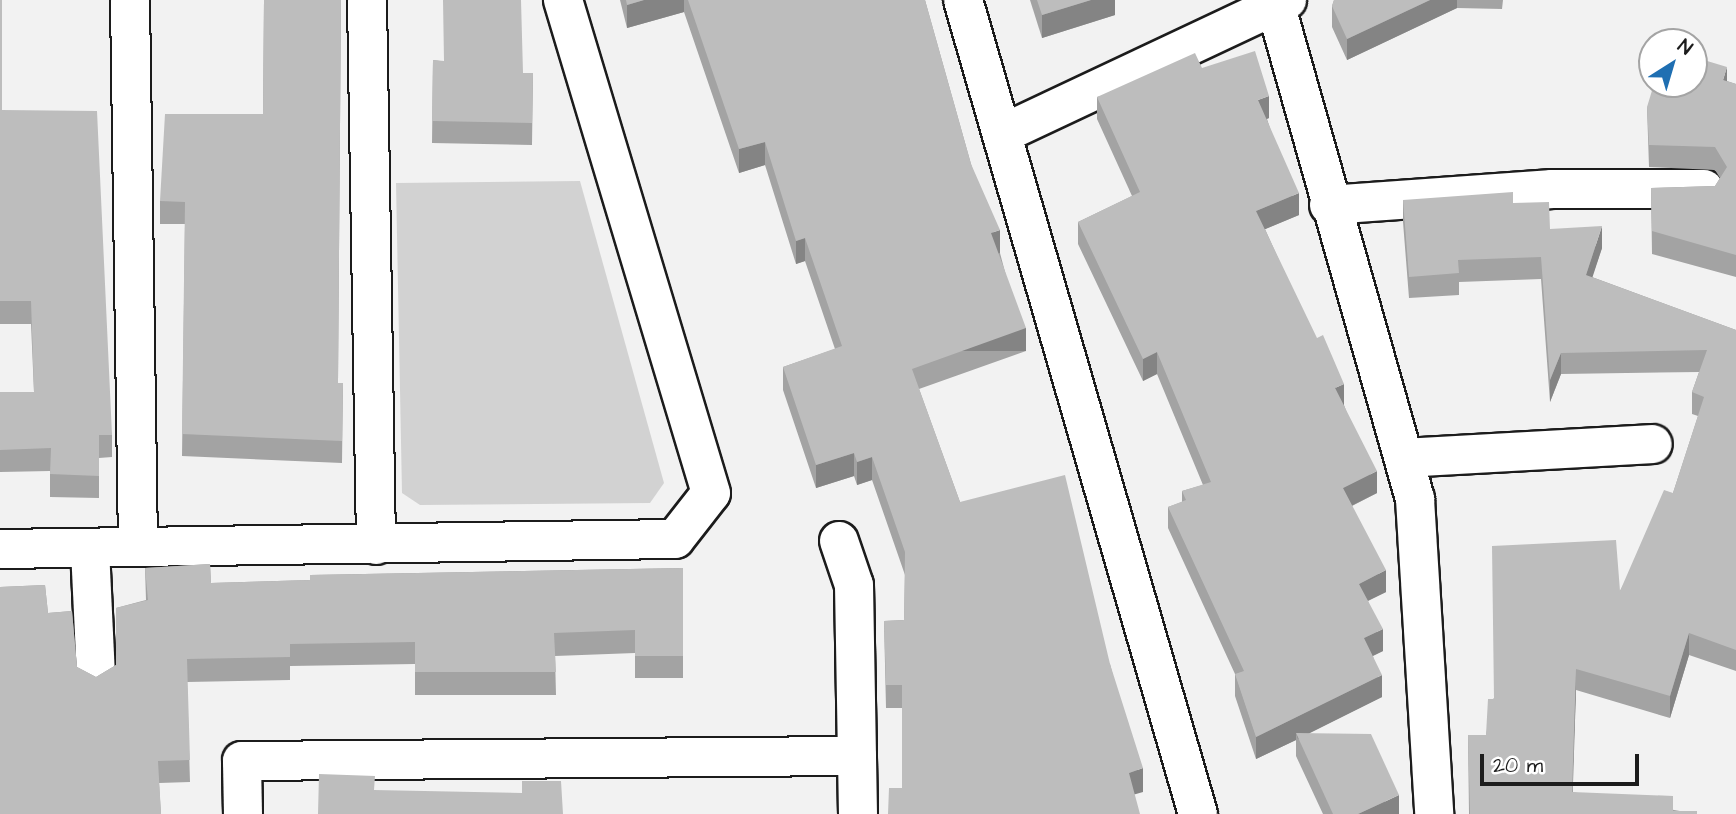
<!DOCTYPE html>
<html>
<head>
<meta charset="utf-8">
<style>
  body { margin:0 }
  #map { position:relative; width:1736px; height:814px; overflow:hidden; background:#f2f2f2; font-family:"Architects Daughter",sans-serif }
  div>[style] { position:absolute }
  .green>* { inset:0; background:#d2d2d2 }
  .roads { filter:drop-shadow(2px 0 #1c1c1c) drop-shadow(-2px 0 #1c1c1c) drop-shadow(0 2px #1c1c1c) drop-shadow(0 -2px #1c1c1c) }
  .street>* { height:38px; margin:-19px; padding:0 19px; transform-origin:19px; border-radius:19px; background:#fff }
  .wall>* { inset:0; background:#a3a3a3 }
  .shaded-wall>* { inset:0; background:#848484; transform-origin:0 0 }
  .building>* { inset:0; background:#bdbdbd }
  span { translate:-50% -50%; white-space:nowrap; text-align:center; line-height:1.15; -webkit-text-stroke:5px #fff; paint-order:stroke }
  .north { position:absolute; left:1638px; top:28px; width:70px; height:70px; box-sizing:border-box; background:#fff; border:2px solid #a4a4a4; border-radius:50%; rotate:37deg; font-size:19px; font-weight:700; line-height:28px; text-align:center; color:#1c1c1c }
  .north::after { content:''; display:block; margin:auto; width:24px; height:32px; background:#1f6fb2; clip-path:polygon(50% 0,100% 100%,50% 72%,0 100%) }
  .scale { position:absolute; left:1480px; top:754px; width:159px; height:32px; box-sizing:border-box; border:4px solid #1c1c1c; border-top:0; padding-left:9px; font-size:21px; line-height:24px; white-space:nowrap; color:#1c1c1c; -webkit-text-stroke:5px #fff; paint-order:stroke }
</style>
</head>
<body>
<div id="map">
  <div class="green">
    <div style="clip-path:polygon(580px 181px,664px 483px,650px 503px,420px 505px,402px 493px,396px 183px)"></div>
  </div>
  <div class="roads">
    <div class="street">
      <div style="left:130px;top:0;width:547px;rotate:89.16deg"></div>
      <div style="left:367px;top:0;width:545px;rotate:89.05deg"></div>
      <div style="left:963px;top:0;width:847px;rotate:73.9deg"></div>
      <div style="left:1274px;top:0;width:519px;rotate:74.22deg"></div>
      <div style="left:1415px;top:499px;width:316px;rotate:86.5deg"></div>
      <div style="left:1002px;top:134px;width:315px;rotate:-25.2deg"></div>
      <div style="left:1329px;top:205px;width:224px;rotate:-4.1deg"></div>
      <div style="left:1552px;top:189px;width:152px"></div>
      <div style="left:1404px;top:458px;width:249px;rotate:-3.2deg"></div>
      <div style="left:839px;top:541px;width:46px;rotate:71.2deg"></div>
      <div style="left:854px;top:585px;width:229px;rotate:89deg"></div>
      <div style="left:0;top:549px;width:675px;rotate:-0.85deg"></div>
      <div style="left:675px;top:539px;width:58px;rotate:-52deg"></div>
      <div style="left:711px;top:493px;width:515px;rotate:-106.71deg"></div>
      <div style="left:90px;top:549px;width:129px;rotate:87.3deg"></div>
      <div style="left:243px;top:814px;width:53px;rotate:-91.1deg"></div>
      <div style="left:242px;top:761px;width:615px;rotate:-0.47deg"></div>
    </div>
  </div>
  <div class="wall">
    <div style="clip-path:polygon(0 0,2px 110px,112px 435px,112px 457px,99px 458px,99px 498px,50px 497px,50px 471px,0 472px,0 392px,34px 392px,31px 324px,0 324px)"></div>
    <div style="clip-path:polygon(259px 0,341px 0,338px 383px,343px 383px,342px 463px,182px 456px,185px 224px,160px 224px,160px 201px,263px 114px,264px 0)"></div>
    <div style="clip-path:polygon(620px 0,925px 0,971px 164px,1000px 253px,1026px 351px,919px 389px,960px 502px,1110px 664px,1143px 792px,902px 788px,902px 708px,886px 708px,884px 621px,904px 620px,905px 575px,872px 480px,857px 485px,854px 476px,816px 488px,783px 390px,783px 367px,835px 349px,805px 261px,796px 264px,765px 165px,739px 173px,684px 12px,627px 28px)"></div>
    <div style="clip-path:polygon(1030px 0,1115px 0,1115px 15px,1042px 38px)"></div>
    <div style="clip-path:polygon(1334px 0,1503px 0,1502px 9px,1457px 8px,1347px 60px,1332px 27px,1332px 6px)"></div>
    <div style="clip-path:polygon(433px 60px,523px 73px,533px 73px,532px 145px,432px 143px)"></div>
    <div style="clip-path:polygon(1202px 68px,1269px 118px,1267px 119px,1299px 215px,1265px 229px,1344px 405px,1377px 493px,1352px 506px,1386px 592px,1368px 601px,1383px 651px,1373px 656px,1382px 697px,1309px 733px,1399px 814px,1323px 814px,1296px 756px,1296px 740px,1256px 759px,1235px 696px,1235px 674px,1168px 528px,1168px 507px,1182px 502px,1182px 491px,1203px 485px,1157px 374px,1143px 381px,1078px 244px,1078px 222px,1132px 196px,1097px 119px,1097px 97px)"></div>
    <div style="clip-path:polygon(1727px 81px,1736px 84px,1736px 277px,1652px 254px,1651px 188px,1715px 186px,1720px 178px,1715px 170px,1649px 167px,1647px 107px)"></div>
    <div style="clip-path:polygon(1403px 200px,1513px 203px,1550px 229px,1602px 248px,1592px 277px,1736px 330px,1736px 671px,1689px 655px,1670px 718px,1576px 690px,1572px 792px,1697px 814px,1469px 814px,1468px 735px,1486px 735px,1493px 699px,1620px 591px,1673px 493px,1698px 416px,1692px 414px,1692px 392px,1699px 372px,1561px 374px,1550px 402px,1541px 279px,1459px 282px,1459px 295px,1409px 298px,1403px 222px)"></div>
    <div style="clip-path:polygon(210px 564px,211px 583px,310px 580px,310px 575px,683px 568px,683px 678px,635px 678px,635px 653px,555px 656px,556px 695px,415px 695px,415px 664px,290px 666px,290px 680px,187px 682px,190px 782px,159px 783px,161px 814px,0 814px,0 587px,45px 585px,48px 613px,72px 611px,77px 667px,96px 677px,116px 665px,116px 608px,146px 600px,145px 568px)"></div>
  </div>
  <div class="shaded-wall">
    <div style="clip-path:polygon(644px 0,684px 0,684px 12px,627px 28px,627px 5px)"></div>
    <div style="clip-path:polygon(1091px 0,1115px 0,1115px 15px,1042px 38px,1042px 15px)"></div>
    <div style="clip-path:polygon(1430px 0,1457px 0,1457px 8px,1347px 60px,1347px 39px)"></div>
    <div style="clip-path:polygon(1727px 67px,1727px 89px,1723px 80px)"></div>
    <div style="clip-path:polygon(1269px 96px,1269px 118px,1258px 122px,1258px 100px)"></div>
    <div style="clip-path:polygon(765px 142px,765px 165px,739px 173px,739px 149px)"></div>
    <div style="clip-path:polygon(1299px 193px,1299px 215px,1256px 233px,1256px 211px)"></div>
    <div style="clip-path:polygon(1602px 226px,1602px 248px,1586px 297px,1586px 275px)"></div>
    <div style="clip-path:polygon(1000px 230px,1000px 253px,991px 256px,991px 233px)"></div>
    <div style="clip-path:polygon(805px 238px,805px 261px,796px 264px,796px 241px)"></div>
    <div style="left:1026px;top:328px;width:23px;height:121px;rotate:90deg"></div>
    <div style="clip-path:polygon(1157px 352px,1157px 374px,1143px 381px,1143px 359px)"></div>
    <div style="clip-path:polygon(1561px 353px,1561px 374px,1550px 402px,1550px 380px)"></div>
    <div style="clip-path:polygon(1344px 384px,1344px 406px,1335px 388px)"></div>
    <div style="clip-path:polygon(854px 453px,854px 476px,816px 488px,816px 465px)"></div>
    <div style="clip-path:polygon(872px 457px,872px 480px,857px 485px,857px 462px)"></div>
    <div style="clip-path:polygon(1377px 471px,1377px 493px,1343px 510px,1343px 488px)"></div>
    <div style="clip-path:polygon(1386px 570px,1386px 592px,1359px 605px,1359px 584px)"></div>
    <div style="clip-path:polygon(1383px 629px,1383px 651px,1364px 660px,1364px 638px)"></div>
    <div style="clip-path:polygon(1689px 633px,1689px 655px,1670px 718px,1670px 696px)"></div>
    <div style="clip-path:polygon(1576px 669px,1576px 690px,1572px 814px,1572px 792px)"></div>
    <div style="clip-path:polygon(1382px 675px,1382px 697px,1298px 739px,1296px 733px,1296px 740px,1256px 759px,1256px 737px)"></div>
    <div style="clip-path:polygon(1143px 768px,1143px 792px,1129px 796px,1129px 773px)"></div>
    <div style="clip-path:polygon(1399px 795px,1399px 814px,1358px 814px)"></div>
  </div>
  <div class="building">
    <div style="clip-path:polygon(0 0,2px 0,2px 110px,97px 111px,112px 435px,99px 435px,99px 476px,50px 474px,51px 448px,0 450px,0 392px,34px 392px,31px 301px,0 301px)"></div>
    <div style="clip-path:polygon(264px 0,341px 0,338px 383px,343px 383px,342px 441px,182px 434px,185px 202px,160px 201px,165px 114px,263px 114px)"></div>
    <div style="clip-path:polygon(443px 0,521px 0,523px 73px,533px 73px,532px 123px,432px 121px,433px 60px,444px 61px)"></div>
    <div style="clip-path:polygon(626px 0,644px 0,627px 5px)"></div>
    <div style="clip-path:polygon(688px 0,925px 0,971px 164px,1000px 230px,991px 233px,1026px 328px,912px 369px,960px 502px,1065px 475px,1110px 664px,1143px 768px,1129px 773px,1140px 814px,888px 814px,889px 788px,902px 788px,902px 685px,886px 685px,884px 621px,904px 620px,905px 552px,872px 457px,857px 462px,854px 453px,816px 465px,783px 367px,842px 346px,805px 238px,796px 241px,765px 142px,739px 149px)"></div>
    <div style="clip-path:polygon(1037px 0,1091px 0,1042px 15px)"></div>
    <div style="clip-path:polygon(1334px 0,1430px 0,1347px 39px,1332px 6px)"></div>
    <div style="clip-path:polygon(1255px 51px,1269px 96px,1258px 100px,1299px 193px,1256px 211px,1317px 338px,1323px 335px,1344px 384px,1335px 388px,1377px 471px,1343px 488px,1386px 570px,1359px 584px,1383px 629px,1364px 638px,1382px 675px,1256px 737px,1235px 674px,1244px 671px,1168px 507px,1186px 500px,1182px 491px,1211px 482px,1157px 352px,1143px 359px,1078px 222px,1140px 192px,1097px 97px,1195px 53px,1202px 68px)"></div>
    <div style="clip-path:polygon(1694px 57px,1727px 67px,1723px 80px,1736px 84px,1736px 255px,1652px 231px,1651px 188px,1715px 186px,1727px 167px,1715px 147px,1649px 145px,1647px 107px,1654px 84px,1694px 84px)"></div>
    <div style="clip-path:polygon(1513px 192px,1513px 203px,1549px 202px,1550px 229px,1602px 226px,1586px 275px,1736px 330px,1736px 650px,1689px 633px,1670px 696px,1576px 669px,1572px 792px,1673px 796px,1673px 811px,1697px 811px,1697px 814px,1470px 814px,1468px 735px,1486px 735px,1488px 699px,1494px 699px,1492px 546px,1616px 540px,1620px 591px,1664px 490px,1673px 493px,1704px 397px,1692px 392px,1707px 350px,1561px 353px,1550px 380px,1541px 257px,1458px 260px,1459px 273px,1409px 277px,1403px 200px)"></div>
    <div style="clip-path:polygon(210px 564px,211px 583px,310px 580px,310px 575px,683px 568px,683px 656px,635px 656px,635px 630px,554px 633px,556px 672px,415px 672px,415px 642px,290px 644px,290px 657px,187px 659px,190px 760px,158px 761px,161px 814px,0 814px,0 587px,45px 585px,48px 613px,72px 611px,77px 667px,96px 677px,116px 665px,116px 608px,148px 600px,145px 568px)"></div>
    <div style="clip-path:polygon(1296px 733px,1371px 734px,1399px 795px,1358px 814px,1333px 814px)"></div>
    <div style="clip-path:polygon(319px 774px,375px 776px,374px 790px,522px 793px,522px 781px,561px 781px,563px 814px,318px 814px)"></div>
  </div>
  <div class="north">N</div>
  <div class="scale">20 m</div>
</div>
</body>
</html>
